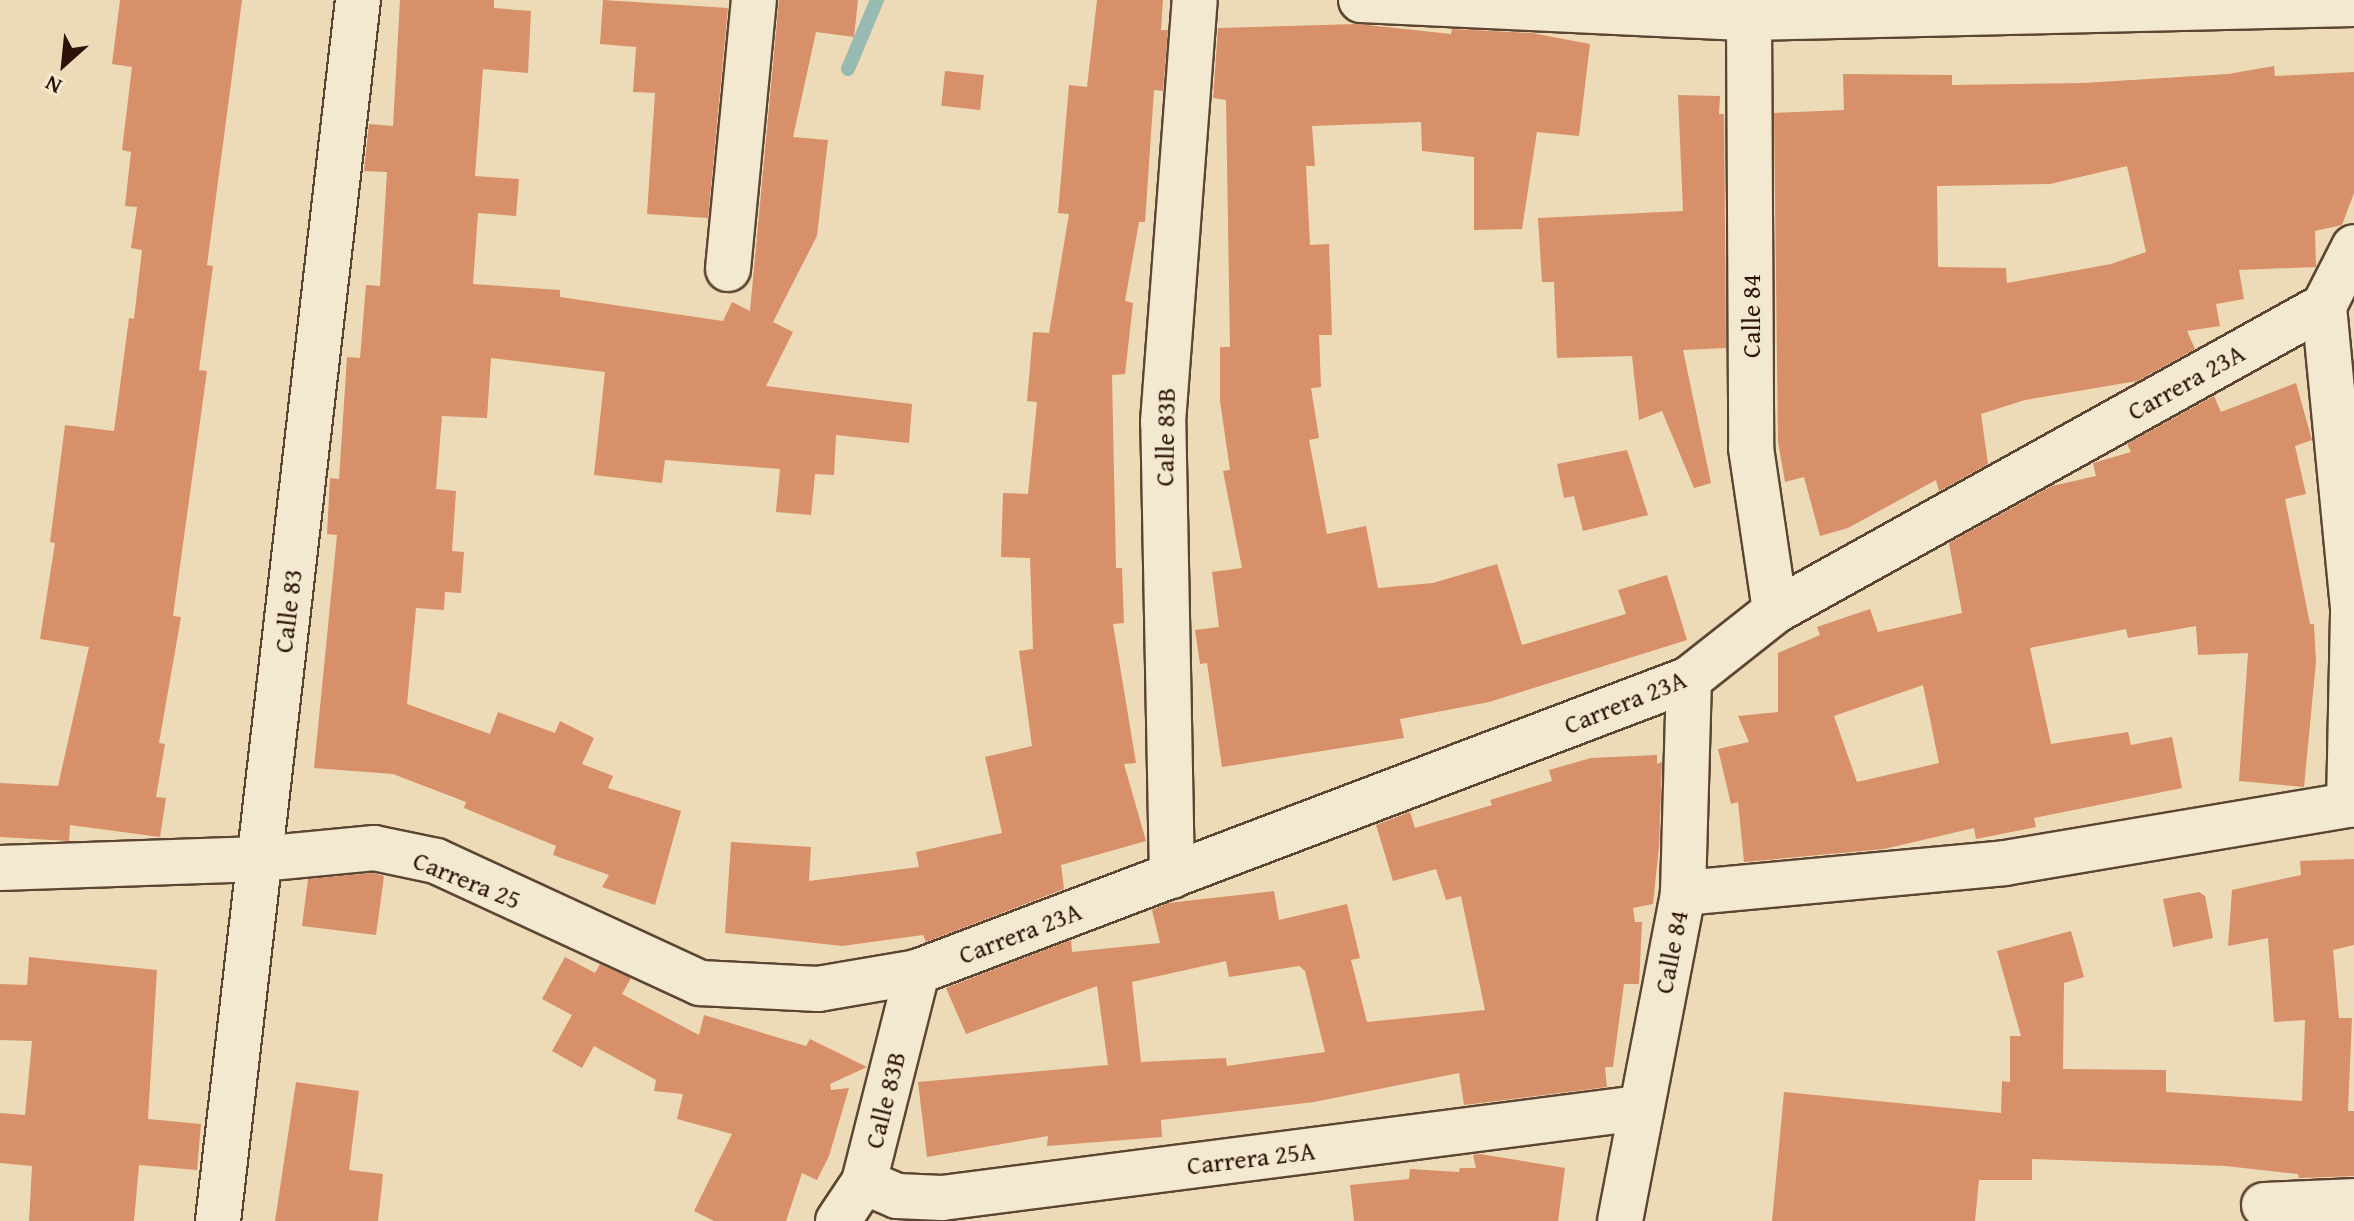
<!DOCTYPE html>
<html>
<head>
<meta charset="utf-8">
<style>
  body { margin:0 }
  #map { position:relative; width:2354px; height:1221px; overflow:hidden; background:#ecdbb6; font-family:"Gentium Book Plus",serif }
  div>[style] { position:absolute }
  .stream>* { height:14px; margin:-7px; padding:0 7px; transform-origin:7px; border-radius:7px; background:#99bab3 }
  .building>* { inset:0; background:#d79069; transform-origin:0 0 }
  .roads { filter:drop-shadow(2px 0 #5d4533) drop-shadow(-2px 0 #5d4533) drop-shadow(0 2px #5d4533) drop-shadow(0 -2px #5d4533) }
  .minor>* { height:44px; margin:-22px; padding:0 22px; transform-origin:22px; border-radius:22px; background:#f3e8d0 }
  .tertiary>* { height:44px; margin:-22px; padding:0 22px; transform-origin:22px; border-radius:22px; background:#f3e8d0 }
  span { translate:-50% -50%; white-space:nowrap; text-align:center; line-height:1.15; -webkit-text-stroke:6px #f3e8d0; paint-order:stroke }
  .street-label { font-size:26px; color:#2d1307 }
  .north { position:absolute; left:24px; top:24px; width:80px; height:80px; -webkit-text-stroke:6px #f3e8d0; paint-order:stroke; rotate:207deg; font-size:22px; font-weight:700; line-height:32px; text-align:center; color:#2d1307 }
  .north::after { content:''; display:block; margin:auto; width:28px; height:36px; background:#2d1307; clip-path:polygon(50% 0,100% 100%,50% 72%,0 100%) }
</style>
</head>
<body>
<div id="map">
  <div class="stream">
    <div style="left:848px;top:69px;width:75px;rotate:-67.2deg"></div>
  </div>
  <div class="building">
    <div style="clip-path:polygon(120px 0,242px 0,207px 265px,213px 266px,199px 370px,207px 371px,173px 616px,181px 617px,159px 743px,165px 744px,156px 797px,166px 798px,160px 837px,70px 825px,69px 841px,0 837px,0 783px,58px 786px,89px 647px,40px 639px,55px 543px,50px 542px,65px 425px,114px 431px,129px 318px,134px 319px,142px 250px,131px 248px,137px 207px,125px 206px,131px 152px,122px 150px,132px 67px,112px 64px)"></div>
    <div style="clip-path:polygon(400px 0,494px 0,494px 8px,531px 11px,528px 73px,483px 69px,475px 176px,519px 179px,516px 216px,478px 213px,473px 284px,560px 290px,560px 297px,723px 321px,732px 302px,750px 311px,779px 0,858px 0,854px 37px,816px 32px,793px 137px,828px 140px,817px 236px,773px 322px,793px 332px,766px 386px,912px 404px,909px 443px,836px 435px,834px 475px,815px 474px,811px 515px,776px 512px,780px 469px,665px 460px,662px 483px,594px 475px,605px 372px,491px 358px,487px 418px,442px 416px,436px 489px,456px 491px,452px 551px,464px 552px,461px 593px,445px 592px,444px 610px,416px 608px,407px 704px,490px 734px,498px 712px,555px 733px,560px 721px,594px 738px,582px 764px,613px 776px,608px 788px,681px 811px,655px 905px,602px 887px,609px 875px,553px 855px,556px 846px,464px 808px,466px 802px,393px 774px,314px 768px,337px 535px,327px 534px,330px 478px,339px 479px,347px 357px,360px 358px,366px 285px,380px 286px,387px 172px,364px 171px,369px 124px,393px 126px)"></div>
    <div style="clip-path:polygon(603px 0,728px 8px,708px 218px,647px 214px,655px 93px,633px 92px,636px 47px,600px 44px)"></div>
    <div style="clip-path:polygon(1097px 0,1163px 0,1161px 30px,1168px 30px,1163px 91px,1154px 90px,1145px 222px,1139px 222px,1125px 301px,1133px 303px,1125px 374px,1112px 375px,1116px 568px,1122px 568px,1124px 623px,1113px 624px,1136px 763px,1124px 764px,1146px 841px,1061px 865px,1064px 889px,926px 942px,923px 935px,842px 946px,725px 933px,731px 842px,811px 847px,809px 881px,919px 867px,916px 852px,1002px 833px,985px 757px,1032px 746px,1019px 651px,1033px 649px,1030px 558px,1001px 557px,1003px 493px,1028px 494px,1037px 402px,1027px 401px,1033px 332px,1049px 333px,1069px 214px,1058px 213px,1069px 85px,1087px 87px)"></div>
    <div style="clip-path:polygon(1358px 24px,1451px 34px,1452px 29px,1532px 33px,1590px 44px,1579px 136px,1537px 132px,1522px 229px,1474px 230px,1474px 157px,1422px 151px,1421px 122px,1312px 126px,1315px 166px,1306px 166px,1310px 245px,1329px 244px,1332px 335px,1319px 335px,1321px 387px,1311px 388px,1319px 438px,1309px 440px,1327px 534px,1366px 526px,1378px 588px,1433px 583px,1497px 564px,1522px 645px,1626px 614px,1618px 590px,1667px 575px,1687px 640px,1489px 702px,1400px 719px,1404px 738px,1222px 767px,1207px 663px,1200px 664px,1195px 630px,1219px 627px,1212px 572px,1242px 568px,1223px 471px,1230px 470px,1220px 401px,1220px 347px,1230px 347px,1226px 100px,1213px 98px,1218px 28px)"></div>
    <div style="clip-path:polygon(evenodd,2274px 66px,2275px 76px,2354px 72px,2354px 193px,2342px 225px,2315px 231px,2316px 267px,2239px 270px,2244px 299px,2216px 304px,2220px 326px,2187px 331px,2195px 349px,2137px 381px,2025px 400px,1981px 414px,1988px 464px,1939px 491px,1936px 480px,1848px 528px,1820px 536px,1804px 477px,1785px 482px,1778px 442px,1774px 113px,1844px 110px,1843px 74px,1952px 75px,1952px 85px,2084px 83px,2228px 74px,2274px 66px,2127px 166px,2146px 252px,2111px 264px,2007px 283px,2006px 268px,1938px 267px,1937px 186px,2050px 184px,2127px 166px)"></div>
    <div style="left:945px;top:71px;width:39px;height:35px;rotate:6deg"></div>
    <div style="clip-path:polygon(1678px 95px,1720px 96px,1719px 114px,1724px 114px,1726px 348px,1683px 350px,1711px 483px,1694px 488px,1662px 411px,1639px 420px,1632px 356px,1557px 358px,1554px 282px,1542px 282px,1538px 218px,1683px 211px)"></div>
    <div style="clip-path:polygon(evenodd,2296px 383px,2312px 440px,2295px 446px,2306px 494px,2285px 499px,2310px 624px,2314px 624px,2316px 662px,2304px 787px,2239px 781px,2248px 653px,2198px 655px,2196px 626px,2128px 638px,2126px 629px,2030px 648px,2051px 744px,2128px 732px,2131px 745px,2172px 737px,2182px 788px,2034px 818px,2036px 827px,1976px 839px,1974px 828px,1884px 849px,1744px 862px,1738px 802px,1731px 804px,1718px 749px,1749px 742px,1738px 716px,1778px 712px,1778px 653px,1820px 635px,1817px 627px,1870px 609px,1878px 632px,1962px 613px,1949px 543px,2052px 486px,2096px 476px,2093px 463px,2131px 452px,2127px 444px,2214px 396px,2221px 412px,2296px 383px,1923px 685px,1939px 763px,1857px 782px,1834px 716px,1923px 685px)"></div>
    <div style="clip-path:polygon(1627px 450px,1648px 515px,1583px 531px,1574px 496px,1564px 498px,1557px 464px)"></div>
    <div style="clip-path:polygon(evenodd,1657px 755px,1657px 764px,1662px 762px,1659px 846px,1653px 904px,1633px 908px,1635px 922px,1642px 922px,1639px 984px,1624px 984px,1613px 1067px,1605px 1067px,1607px 1087px,1464px 1105px,1459px 1073px,1314px 1102px,1161px 1120px,1162px 1137px,1047px 1146px,1048px 1136px,927px 1157px,918px 1082px,1108px 1065px,1097px 986px,966px 1034px,946px 988px,1071px 940px,1072px 952px,1160px 943px,1152px 910px,1168px 903px,1274px 891px,1279px 920px,1347px 904px,1360px 958px,1351px 960px,1367px 1022px,1485px 1010px,1461px 896px,1446px 900px,1436px 869px,1393px 881px,1376px 825px,1410px 812px,1415px 828px,1492px 805px,1490px 800px,1552px 781px,1549px 770px,1591px 758px,1657px 755px,1226px 961px,1229px 977px,1299px 966px,1305px 971px,1325px 1052px,1227px 1066px,1226px 1058px,1141px 1062px,1132px 982px,1226px 961px)"></div>
    <div style="clip-path:polygon(2354px 859px,2354px 945px,2333px 950px,2339px 1018px,2352px 1018px,2348px 1111px,2354px 1111px,2354px 1176px,2299px 1178px,2298px 1174px,2226px 1166px,2032px 1159px,2032px 1180px,1979px 1180px,1975px 1221px,1772px 1221px,1784px 1092px,2001px 1113px,2002px 1081px,2010px 1082px,2010px 1036px,2021px 1036px,1997px 951px,2071px 931px,2084px 977px,2064px 983px,2063px 1069px,2166px 1070px,2166px 1092px,2302px 1101px,2305px 1020px,2274px 1022px,2268px 938px,2228px 946px,2232px 890px,2301px 875px,2300px 861px)"></div>
    <div style="clip-path:polygon(373px 873px,384px 876px,376px 935px,302px 926px,308px 879px)"></div>
    <div style="clip-path:polygon(2199px 892px,2205px 896px,2213px 938px,2173px 947px,2163px 899px)"></div>
    <div style="clip-path:polygon(29px 957px,157px 970px,148px 1119px,201px 1124px,197px 1170px,139px 1165px,134px 1221px,29px 1221px,32px 1166px,0 1163px,0 1113px,25px 1115px,32px 1041px,0 1040px,0 984px,27px 985px)"></div>
    <div style="clip-path:polygon(565px 957px,595px 973px,600px 964px,631px 978px,622px 994px,699px 1035px,704px 1015px,806px 1046px,810px 1039px,867px 1067px,830px 1084px,831px 1090px,849px 1088px,829px 1156px,817px 1180px,802px 1173px,786px 1221px,714px 1221px,694px 1211px,732px 1134px,677px 1119px,683px 1094px,654px 1091px,656px 1080px,594px 1046px,582px 1068px,552px 1051px,572px 1015px,542px 999px)"></div>
    <div style="clip-path:polygon(296px 1082px,359px 1091px,349px 1170px,383px 1174px,378px 1221px,275px 1221px)"></div>
    <div style="clip-path:polygon(1480px 1154px,1565px 1168px,1558px 1221px,1354px 1221px,1350px 1185px,1409px 1179px,1410px 1169px,1459px 1172px,1460px 1168px,1476px 1168px,1473px 1155px)"></div>
  </div>
  <div class="roads">
    <div class="minor">
      <div style="left:1361px;top:0;width:388px;rotate:2.7deg"></div>
      <div style="left:1749px;top:18px;width:605px;rotate:-1.33deg"></div>
      <div style="left:1749px;top:18px;width:430px;rotate:89.7deg"></div>
      <div style="left:1751px;top:448px;width:165px;rotate:81.6deg"></div>
      <div style="left:728px;top:269px;width:270px;rotate:-84.5deg"></div>
      <div style="left:2349px;top:805px;width:197px;rotate:-88.8deg"></div>
      <div style="left:2353px;top:608px;width:303px;rotate:-95.5deg"></div>
      <div style="left:2324px;top:306px;width:66px;rotate:-63deg"></div>
      <div style="left:0;top:868px;width:260px;rotate:-2deg"></div>
      <div style="left:260px;top:859px;width:115px;rotate:-5.5deg"></div>
      <div style="left:374px;top:848px;width:63px;rotate:11.8deg"></div>
      <div style="left:436px;top:861px;width:291px;rotate:24.8deg"></div>
      <div style="left:700px;top:983px;width:118px;rotate:2.9deg"></div>
      <div style="left:818px;top:989px;width:100px;rotate:-9.7deg"></div>
      <div style="left:917px;top:972px;width:826px;rotate:-20.78deg"></div>
      <div style="left:1689px;top:679px;width:110px;rotate:-38.3deg"></div>
      <div style="left:1775px;top:611px;width:628px;rotate:-29.05deg"></div>
      <div style="left:1172px;top:876px;width:454px;rotate:-91.1deg"></div>
      <div style="left:1163px;top:422px;width:423px;rotate:-85.7deg"></div>
      <div style="left:1683px;top:893px;width:323px;rotate:-5.3deg"></div>
      <div style="left:2005px;top:863px;width:354px;rotate:-9.6deg"></div>
      <div style="left:864px;top:1182px;width:36px;rotate:23deg"></div>
      <div style="left:897px;top:1196px;width:45px;rotate:2.5deg"></div>
      <div style="left:942px;top:1198px;width:704px;rotate:-7.35deg"></div>
      <div style="left:2264px;top:1205px;width:90px;rotate:-2.5deg"></div>
      <div style="left:838px;top:1221px;width:47px;rotate:-56.3deg"></div>
      <div style="left:864px;top:1182px;width:217px;rotate:-75.8deg"></div>
      <div style="left:1620px;top:1221px;width:334px;rotate:-79.1deg"></div>
      <div style="left:1683px;top:893px;width:214px;rotate:-88.4deg"></div>
    </div>
    <div class="tertiary">
      <div style="left:218px;top:1221px;width:1229px;rotate:-83.46deg"></div>
    </div>
  </div>
  <div class="street-label">
    <span style="left:1751px;top:316px;rotate:-90deg">Calle 84</span>
    <span style="left:2186px;top:382px;rotate:-29deg">Carrera 23A</span>
    <span style="left:1165px;top:437px;rotate:-89deg">Calle 83B</span>
    <span style="left:288px;top:611px;rotate:-83deg">Calle 83</span>
    <span style="left:1625px;top:702px;rotate:-22deg">Carrera 23A</span>
    <span style="left:467px;top:880px;rotate:22deg">Carrera 25</span>
    <span style="left:1020px;top:933px;rotate:-21deg">Carrera 23A</span>
    <span style="left:1671px;top:952px;rotate:-79deg">Calle 84</span>
    <span style="left:885px;top:1100px;rotate:-76deg">Calle 83B</span>
    <span style="left:1251px;top:1158px;rotate:-7deg">Carrera 25A</span>
  </div>
  <div class="north">N</div>
</div>
</body>
</html>
